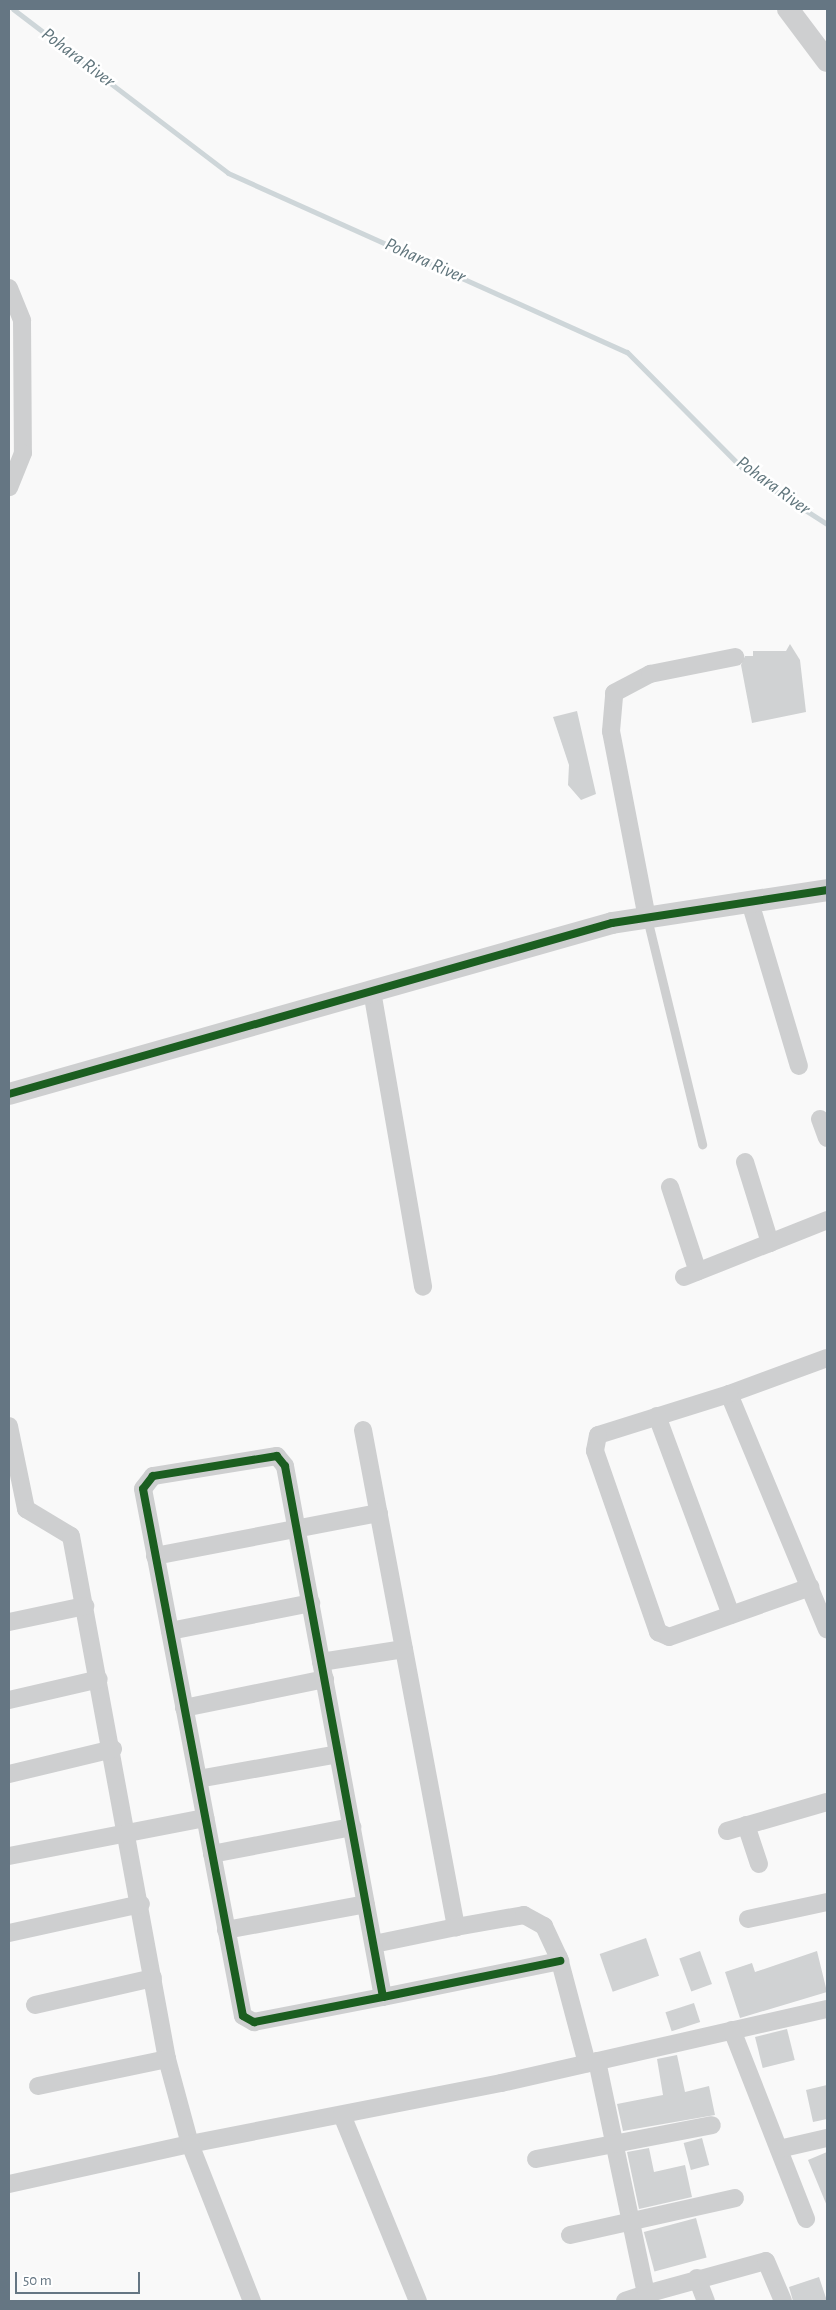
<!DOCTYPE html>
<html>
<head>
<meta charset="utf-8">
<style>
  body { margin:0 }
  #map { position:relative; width:836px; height:2310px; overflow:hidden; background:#f9f9f9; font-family:"Alegreya Sans",sans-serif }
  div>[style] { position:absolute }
  .stream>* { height:5px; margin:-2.5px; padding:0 2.5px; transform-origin:2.5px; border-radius:2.5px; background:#ced6d9 }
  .building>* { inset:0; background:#d0d2d3; transform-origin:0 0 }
  .service>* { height:9px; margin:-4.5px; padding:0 4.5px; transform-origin:4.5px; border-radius:4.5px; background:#cecfd0 }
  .minor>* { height:18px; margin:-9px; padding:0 9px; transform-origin:9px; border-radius:9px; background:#cecfd0 }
  .tertiary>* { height:22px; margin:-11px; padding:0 11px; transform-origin:11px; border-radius:11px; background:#cecfd0 }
  .cycleway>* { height:8px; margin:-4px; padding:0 4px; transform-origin:4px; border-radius:4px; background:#1b5e20 }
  span { translate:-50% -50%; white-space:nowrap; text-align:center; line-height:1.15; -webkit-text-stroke:5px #fff; paint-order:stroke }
  .water-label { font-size:19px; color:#60757c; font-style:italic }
  .frame { position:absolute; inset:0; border:10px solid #657683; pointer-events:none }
  .scale { position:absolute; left:15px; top:2272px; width:125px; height:22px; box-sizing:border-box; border:2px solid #657683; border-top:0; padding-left:6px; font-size:15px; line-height:18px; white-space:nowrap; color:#657683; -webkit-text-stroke:4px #fff; paint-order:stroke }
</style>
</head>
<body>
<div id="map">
  <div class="stream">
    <div style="left:13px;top:9px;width:270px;rotate:37.3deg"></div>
    <div style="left:228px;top:173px;width:437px;rotate:24.2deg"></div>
    <div style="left:627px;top:352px;width:170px;rotate:45.2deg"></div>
    <div style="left:747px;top:473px;width:95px;rotate:32.5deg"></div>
  </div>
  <div class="building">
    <div style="clip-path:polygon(790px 644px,800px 660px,806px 712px,752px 723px,741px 665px,745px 656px,753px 656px,753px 651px,786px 651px)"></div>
    <div style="clip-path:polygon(577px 711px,596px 794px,581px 800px,568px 785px,569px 765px,553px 717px)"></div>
    <div style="left:646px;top:1938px;width:40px;height:49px;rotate:71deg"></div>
    <div style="left:700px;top:1951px;width:35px;height:22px;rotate:70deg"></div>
    <div style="clip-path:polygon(817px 1951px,827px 1992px,740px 2018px,725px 1972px,752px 1963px,755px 1972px)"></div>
    <div style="left:694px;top:2003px;width:20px;height:30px;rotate:72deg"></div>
    <div style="left:787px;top:2029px;width:32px;height:33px;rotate:76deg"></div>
    <div style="clip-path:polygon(677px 2055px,685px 2092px,709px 2086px,715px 2115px,623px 2131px,617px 2104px,663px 2095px,657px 2059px)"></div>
    <div style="clip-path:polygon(827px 2085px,827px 2119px,813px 2122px,806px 2090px)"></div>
    <div style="left:702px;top:2138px;width:28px;height:19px;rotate:75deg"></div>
    <div style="clip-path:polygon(649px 2148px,654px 2172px,685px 2165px,692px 2197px,639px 2209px,627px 2152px)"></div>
    <div style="clip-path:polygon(827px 2152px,827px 2206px,808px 2160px)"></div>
    <div style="left:696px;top:2218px;width:41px;height:54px;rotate:75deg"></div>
    <div style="clip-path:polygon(819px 2277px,827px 2301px,793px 2301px,789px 2287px)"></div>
  </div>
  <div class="service">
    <div style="left:647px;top:918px;width:233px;rotate:76.3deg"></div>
  </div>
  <div class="minor">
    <div style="left:9px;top:288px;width:35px;rotate:68deg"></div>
    <div style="left:22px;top:321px;width:132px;rotate:89.6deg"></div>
    <div style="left:23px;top:453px;width:37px;rotate:112deg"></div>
    <div style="left:750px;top:902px;width:171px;rotate:73.4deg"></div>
    <div style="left:647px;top:918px;width:190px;rotate:-100.9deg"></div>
    <div style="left:611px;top:731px;width:38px;rotate:-85deg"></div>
    <div style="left:614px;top:693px;width:41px;rotate:-27.8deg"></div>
    <div style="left:650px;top:674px;width:87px;rotate:-11.3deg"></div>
    <div style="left:372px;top:991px;width:300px;rotate:80.2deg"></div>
    <div style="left:820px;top:1119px;width:20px;rotate:70deg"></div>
    <div style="left:745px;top:1162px;width:85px;rotate:72.8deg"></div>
    <div style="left:670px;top:1187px;width:89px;rotate:71.8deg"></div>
    <div style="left:684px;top:1277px;width:154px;rotate:-21.7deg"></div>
    <div style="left:827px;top:1358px;width:104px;rotate:159.8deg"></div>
    <div style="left:729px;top:1394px;width:255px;rotate:67.4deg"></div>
    <div style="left:729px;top:1394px;width:137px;rotate:162.6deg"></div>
    <div style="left:598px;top:1435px;width:16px;rotate:101deg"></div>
    <div style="left:595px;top:1451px;width:192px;rotate:70.8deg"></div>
    <div style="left:658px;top:1632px;width:12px;rotate:24deg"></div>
    <div style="left:669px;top:1637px;width:150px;rotate:-19.5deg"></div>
    <div style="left:657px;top:1416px;width:212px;rotate:69.6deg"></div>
    <div style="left:9px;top:1426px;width:85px;rotate:78.4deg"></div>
    <div style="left:26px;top:1509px;width:52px;rotate:31deg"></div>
    <div style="left:71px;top:1536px;width:532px;rotate:79.6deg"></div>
    <div style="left:167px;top:2059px;width:88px;rotate:74.9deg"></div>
    <div style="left:190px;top:2144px;width:317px;rotate:-11.1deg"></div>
    <div style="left:501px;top:2083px;width:334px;rotate:-12.8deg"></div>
    <div style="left:363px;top:1430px;width:506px;rotate:79.4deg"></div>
    <div style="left:456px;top:1927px;width:69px;rotate:-10deg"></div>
    <div style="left:524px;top:1915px;width:23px;rotate:29deg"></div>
    <div style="left:544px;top:1926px;width:35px;rotate:65deg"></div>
    <div style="left:559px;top:1958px;width:109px;rotate:75.1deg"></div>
    <div style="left:155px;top:1556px;width:228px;rotate:-10.9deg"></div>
    <div style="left:9px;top:1622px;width:78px;rotate:-11.9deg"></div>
    <div style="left:170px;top:1631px;width:144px;rotate:-11.2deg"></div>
    <div style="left:321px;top:1662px;width:84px;rotate:-8.9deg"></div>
    <div style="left:9px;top:1700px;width:92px;rotate:-13.1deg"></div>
    <div style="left:184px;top:1708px;width:144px;rotate:-11.6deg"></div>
    <div style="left:9px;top:1774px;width:107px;rotate:-13.5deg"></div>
    <div style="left:198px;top:1779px;width:142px;rotate:-10.1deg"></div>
    <div style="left:746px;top:1825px;width:41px;rotate:71.6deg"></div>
    <div style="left:727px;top:1831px;width:104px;rotate:-16.2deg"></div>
    <div style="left:212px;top:1854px;width:143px;rotate:-10.9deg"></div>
    <div style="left:9px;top:1856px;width:200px;rotate:-11deg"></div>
    <div style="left:748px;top:1919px;width:81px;rotate:-12.1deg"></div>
    <div style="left:226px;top:1930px;width:142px;rotate:-10.5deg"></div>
    <div style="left:9px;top:1933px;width:135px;rotate:-12.4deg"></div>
    <div style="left:374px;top:1944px;width:84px;rotate:-11.7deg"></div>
    <div style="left:383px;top:1997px;width:540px;rotate:-100.46deg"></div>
    <div style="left:285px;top:1466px;width:13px;rotate:-129deg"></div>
    <div style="left:277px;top:1456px;width:126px;rotate:170.8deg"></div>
    <div style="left:153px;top:1476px;width:16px;rotate:128deg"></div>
    <div style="left:143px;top:1489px;width:536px;rotate:79.26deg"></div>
    <div style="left:243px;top:2016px;width:13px;rotate:29deg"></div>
    <div style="left:254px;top:2022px;width:131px;rotate:-11deg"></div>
    <div style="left:383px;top:1997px;width:181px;rotate:-11.5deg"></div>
    <div style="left:35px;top:2005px;width:121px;rotate:-12.9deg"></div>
    <div style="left:732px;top:2030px;width:203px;rotate:68.6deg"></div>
    <div style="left:597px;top:2061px;width:238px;rotate:78.1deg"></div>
    <div style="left:646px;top:2294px;width:22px;rotate:162deg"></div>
    <div style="left:38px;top:2086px;width:132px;rotate:-11.8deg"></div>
    <div style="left:342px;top:2115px;width:201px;rotate:67.8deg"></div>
    <div style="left:779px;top:2149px;width:49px;rotate:-12.9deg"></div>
    <div style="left:536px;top:2159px;width:179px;rotate:-10.9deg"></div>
    <div style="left:9px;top:2184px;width:185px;rotate:-12.5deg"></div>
    <div style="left:190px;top:2144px;width:169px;rotate:68.5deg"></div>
    <div style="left:570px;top:2235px;width:169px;rotate:-12.6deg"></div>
    <div style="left:697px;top:2278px;width:25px;rotate:69deg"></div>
    <div style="left:646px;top:2294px;width:124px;rotate:-15.4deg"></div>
    <div style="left:766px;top:2261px;width:43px;rotate:67deg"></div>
  </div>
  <div class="tertiary">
    <div style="left:788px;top:9px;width:65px;rotate:53.1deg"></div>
    <div style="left:9px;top:1094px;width:627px;rotate:-15.83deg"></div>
    <div style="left:612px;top:923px;width:218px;rotate:-8.7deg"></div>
  </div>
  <div class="cycleway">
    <div style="left:9px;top:1094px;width:627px;rotate:-15.83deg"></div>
    <div style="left:612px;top:923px;width:218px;rotate:-8.7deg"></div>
    <div style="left:383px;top:1997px;width:540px;rotate:-100.46deg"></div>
    <div style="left:285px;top:1466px;width:13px;rotate:-129deg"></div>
    <div style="left:277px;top:1456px;width:126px;rotate:170.8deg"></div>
    <div style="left:153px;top:1476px;width:16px;rotate:128deg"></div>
    <div style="left:143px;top:1489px;width:536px;rotate:79.26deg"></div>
    <div style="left:243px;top:2016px;width:13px;rotate:29deg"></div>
    <div style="left:254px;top:2022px;width:131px;rotate:-11deg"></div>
    <div style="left:383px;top:1997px;width:181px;rotate:-11.5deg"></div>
  </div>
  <div class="water-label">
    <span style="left:78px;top:58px;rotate:37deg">Pohara River</span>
    <span style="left:425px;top:261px;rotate:24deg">Pohara River</span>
    <span style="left:773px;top:486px;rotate:36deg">Pohara River</span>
  </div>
  <div class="frame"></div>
  <div class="scale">50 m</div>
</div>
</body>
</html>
